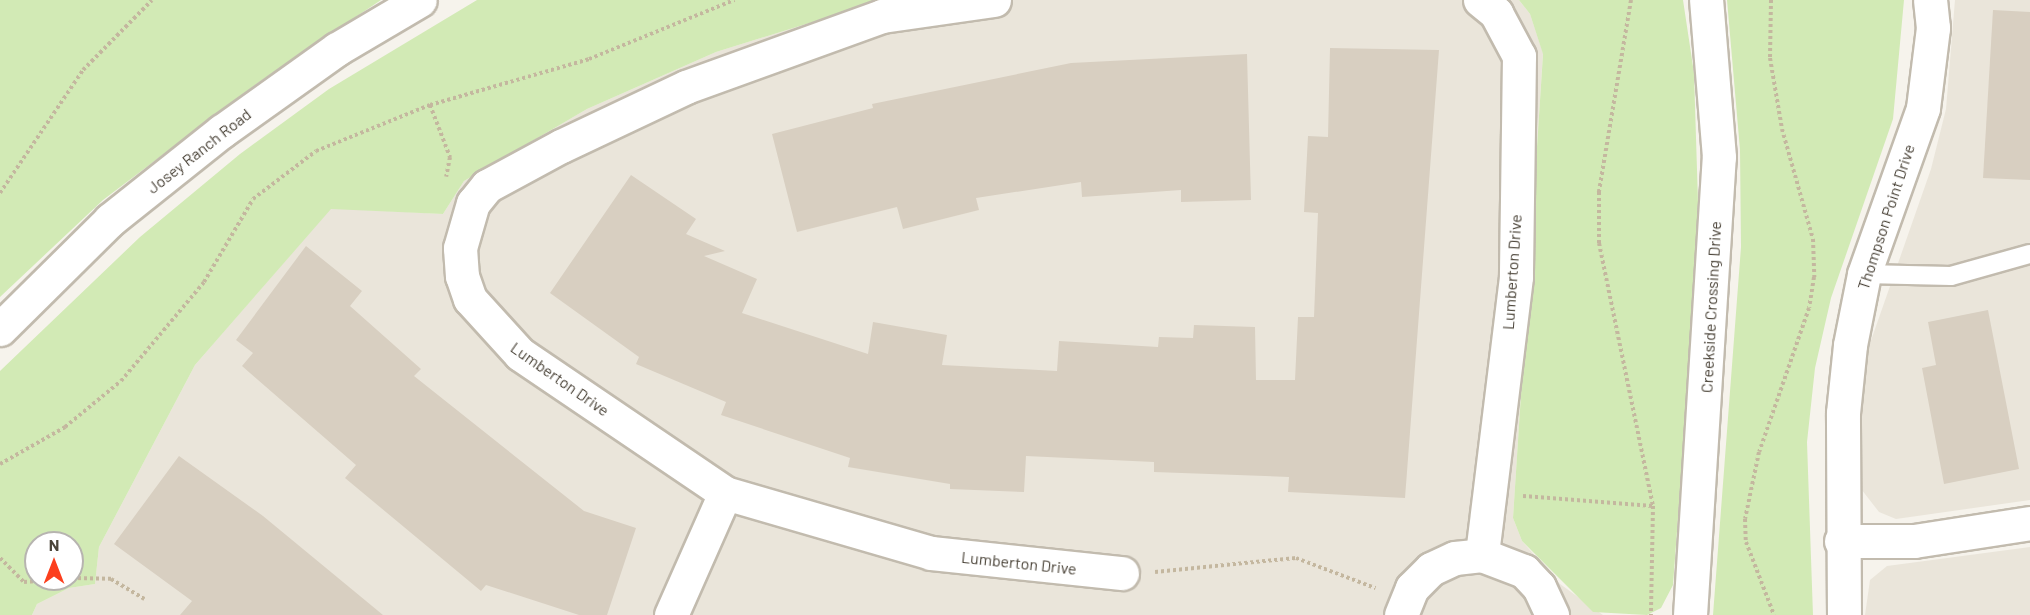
<!DOCTYPE html>
<html>
<head>
<meta charset="utf-8">
<style>
  body { margin:0 }
  #map { position:relative; width:2030px; height:615px; overflow:hidden; background:#f6f3ec; font-family:Barlow,sans-serif }
  div>[style] { position:absolute }
  .residential>* { inset:0; background:#eae5da }
  .green>* { inset:0; background:#d2eab5 }
  .building>* { inset:0; background:#d8cfc1 }
  .path>* { height:4px; margin-top:-2px; transform-origin:0; background:repeating-linear-gradient(90deg,#c4b79f 0 3px,transparent 0 6px) }
  .roads { filter:drop-shadow(2px 0 #c2bbae) drop-shadow(-2px 0 #c2bbae) drop-shadow(0 2px #c2bbae) drop-shadow(0 -2px #c2bbae) }
  .service>* { height:18px; margin:-9px; padding:0 9px; transform-origin:9px; border-radius:9px; background:#fff }
  .minor>* { height:33px; margin:-16.5px; padding:0 16.5px; transform-origin:16.5px; border-radius:16.5px; background:#fff }
  .tertiary>* { height:33px; margin:-16.5px; padding:0 16.5px; transform-origin:16.5px; border-radius:16.5px; background:#fff }
  span { translate:-50% -50%; white-space:nowrap; text-align:center; line-height:1.15; -webkit-text-stroke:5px #fff; paint-order:stroke }
  .street-label { font-size:16px; color:#4b4439 }
  .north { position:absolute; left:24px; top:531px; width:60px; height:60px; box-sizing:border-box; background:#fff; border:2px solid #b7b4b0; border-radius:50%; rotate:0deg; font-size:16px; font-weight:700; line-height:24px; text-align:center; color:#4b4439 }
  .north::after { content:''; display:block; margin:auto; width:21px; height:27px; background:#fc3f1d; clip-path:polygon(50% 0,100% 100%,50% 72%,0 100%) }
</style>
</head>
<body>
<div id="map">
  <div class="residential">
    <div style="clip-path:polygon(883px 0,1519px 0,1530px 14px,1543px 53px,1513px 518px,1522px 541px,1560px 584px,1603px 615px,32px 615px,37px 604px,69px 588px,95px 584px,99px 547px,195px 365px,331px 208px,443px 214px,464px 181px,587px 109px,716px 52px)"></div>
    <div style="clip-path:polygon(1955px 0,2030px 0,2030px 500px,1896px 519px,1879px 512px,1858px 485px,1859px 418px,1868px 349px,1931px 169px,1946px 109px)"></div>
    <div style="clip-path:polygon(2030px 547px,2030px 615px,1865px 615px,1870px 580px,1887px 566px)"></div>
  </div>
  <div class="green">
    <div style="clip-path:polygon(0 0,381px 0,259px 82px,103px 200px,0 297px)"></div>
    <div style="clip-path:polygon(evenodd,477px 0,883px 0,716px 52px,587px 109px,464px 181px,443px 214px,331px 209px,195px 365px,99px 547px,95px 584px,69px 588px,37px 604px,32px 615px,0 615px,0 371px,140px 237px,240px 154px,329px 89px,477px 0,36px 543px,72px 543px,72px 579px,36px 579px,36px 543px)"></div>
    <div style="clip-path:polygon(1519px 0,1683px 0,1694px 73px,1698px 202px,1690px 357px,1673px 585px,1661px 608px,1647px 615px,1593px 612px,1522px 541px,1513px 518px,1543px 54px,1530px 14px)"></div>
    <div style="clip-path:polygon(1727px 0,1904px 0,1893px 119px,1831px 298px,1815px 368px,1807px 442px,1813px 615px,1713px 615px,1741px 247px,1740px 150px)"></div>
  </div>
  <div class="building">
    <div style="clip-path:polygon(1993px 10px,2030px 12px,2030px 180px,1983px 178px)"></div>
    <div style="clip-path:polygon(1330px 48px,1439px 50px,1405px 498px,1288px 492px,1289px 477px,1154px 472px,1154px 462px,1026px 456px,1024px 492px,950px 489px,950px 484px,848px 467px,850px 458px,721px 415px,726px 402px,636px 364px,639px 357px,550px 293px,631px 175px,696px 219px,686px 234px,725px 251px,704px 256px,757px 279px,742px 313px,868px 354px,873px 322px,947px 335px,942px 365px,1057px 371px,1059px 341px,1158px 347px,1159px 337px,1193px 338px,1194px 325px,1255px 327px,1256px 380px,1295px 380px,1298px 317px,1314px 317px,1318px 213px,1304px 212px,1308px 136px,1328px 137px)"></div>
    <div style="clip-path:polygon(1247px 54px,1251px 200px,1181px 202px,1181px 190px,1082px 197px,1081px 182px,976px 198px,979px 210px,903px 229px,897px 207px,797px 232px,772px 134px,873px 108px,872px 104px,1071px 63px)"></div>
    <div style="clip-path:polygon(306px 246px,362px 291px,350px 306px,421px 369px,414px 376px,584px 511px,636px 528px,607px 615px,579px 615px,486px 585px,481px 591px,345px 478px,356px 465px,242px 366px,253px 353px,236px 340px)"></div>
    <div style="clip-path:polygon(1988px 310px,2019px 469px,1944px 484px,1922px 368px,1936px 365px,1928px 322px)"></div>
    <div style="clip-path:polygon(179px 456px,263px 516px,383px 615px,180px 615px,192px 601px,114px 544px)"></div>
  </div>
  <div class="path">
    <div style="left:1631px;top:0;width:195px;rotate:99.5deg"></div>
    <div style="left:1599px;top:192px;width:51px;rotate:90deg"></div>
    <div style="left:1599px;top:243px;width:268px;rotate:78.4deg"></div>
    <div style="left:1653px;top:506px;width:109px;rotate:91.1deg"></div>
    <div style="left:1771px;top:0;width:58px;rotate:91deg"></div>
    <div style="left:1770px;top:58px;width:72px;rotate:80.4deg"></div>
    <div style="left:1782px;top:129px;width:114px;rotate:74.3deg"></div>
    <div style="left:1813px;top:239px;width:38px;rotate:88deg"></div>
    <div style="left:1814px;top:277px;width:31px;rotate:99deg"></div>
    <div style="left:1809px;top:308px;width:152px;rotate:109.1deg"></div>
    <div style="left:1759px;top:452px;width:68px;rotate:101.8deg"></div>
    <div style="left:1745px;top:519px;width:23px;rotate:88deg"></div>
    <div style="left:1746px;top:542px;width:78px;rotate:69deg"></div>
    <div style="left:430px;top:105px;width:56px;rotate:69deg"></div>
    <div style="left:450px;top:157px;width:20px;rotate:101deg"></div>
    <div style="left:0;top:193px;width:148px;rotate:-56deg"></div>
    <div style="left:83px;top:70px;width:98px;rotate:-45.4deg"></div>
    <div style="left:0;top:464px;width:75px;rotate:-29.6deg"></div>
    <div style="left:65px;top:427px;width:72px;rotate:-39.4deg"></div>
    <div style="left:121px;top:381px;width:129px;rotate:-50deg"></div>
    <div style="left:204px;top:282px;width:96px;rotate:-59.4deg"></div>
    <div style="left:253px;top:199px;width:79px;rotate:-37.3deg"></div>
    <div style="left:316px;top:151px;width:123px;rotate:-22deg"></div>
    <div style="left:430px;top:105px;width:166px;rotate:-16.1deg"></div>
    <div style="left:589px;top:59px;width:157px;rotate:-22.1deg"></div>
    <div style="left:1523px;top:496px;width:130px;rotate:4.4deg"></div>
    <div style="left:0;top:558px;width:34px;rotate:45deg"></div>
    <div style="left:24px;top:582px;width:43px;rotate:-4deg"></div>
    <div style="left:1155px;top:572px;width:142px;rotate:-5.7deg"></div>
    <div style="left:1296px;top:558px;width:85px;rotate:20.8deg"></div>
    <div style="left:72px;top:578px;width:39px;rotate:1deg"></div>
    <div style="left:111px;top:579px;width:39px;rotate:31deg"></div>
  </div>
  <div class="roads">
    <div class="service">
      <div style="left:1864px;top:274px;width:87px;rotate:1.3deg"></div>
      <div style="left:1951px;top:276px;width:82px;rotate:-15.6deg"></div>
    </div>
    <div class="minor">
      <div style="left:994px;top:0;width:113px;rotate:171.9deg"></div>
      <div style="left:882px;top:16px;width:208px;rotate:160.1deg"></div>
      <div style="left:686px;top:87px;width:138px;rotate:154.7deg"></div>
      <div style="left:561px;top:146px;width:84px;rotate:151.6deg"></div>
      <div style="left:487px;top:186px;width:22px;rotate:129deg"></div>
      <div style="left:473px;top:203px;width:47px;rotate:106.1deg"></div>
      <div style="left:460px;top:248px;width:28px;rotate:86deg"></div>
      <div style="left:462px;top:276px;width:24px;rotate:71deg"></div>
      <div style="left:470px;top:299px;width:74px;rotate:47.7deg"></div>
      <div style="left:520px;top:354px;width:248px;rotate:34.1deg"></div>
      <div style="left:725px;top:493px;width:215px;rotate:16.2deg"></div>
      <div style="left:931px;top:553px;width:192px;rotate:6deg"></div>
      <div style="left:1480px;top:0;width:21px;rotate:39deg"></div>
      <div style="left:1496px;top:13px;width:49px;rotate:61.9deg"></div>
      <div style="left:1519px;top:56px;width:221px;rotate:90.8deg"></div>
      <div style="left:1516px;top:277px;width:280px;rotate:97deg"></div>
      <div style="left:1841px;top:541px;width:73px"></div>
      <div style="left:1914px;top:541px;width:117px;rotate:-8.8deg"></div>
      <div style="left:671px;top:615px;width:133px;rotate:-66.1deg"></div>
      <div style="left:1401px;top:615px;width:29px;rotate:-68deg"></div>
      <div style="left:1412px;top:588px;width:27px;rotate:-45deg"></div>
      <div style="left:1431px;top:569px;width:26px;rotate:-25deg"></div>
      <div style="left:1455px;top:558px;width:27px;rotate:-6deg"></div>
      <div style="left:1482px;top:555px;width:45px;rotate:20.9deg"></div>
      <div style="left:1524px;top:571px;width:22px;rotate:47deg"></div>
      <div style="left:1539px;top:587px;width:31px;rotate:65deg"></div>
      <div style="left:1844px;top:615px;width:202px;rotate:-90.3deg"></div>
      <div style="left:1843px;top:413px;width:68px;rotate:-84.1deg"></div>
      <div style="left:1850px;top:345px;width:72px;rotate:-78.8deg"></div>
      <div style="left:1864px;top:274px;width:176px;rotate:-70.4deg"></div>
      <div style="left:1923px;top:108px;width:81px;rotate:-82.9deg"></div>
      <div style="left:1933px;top:28px;width:28px;rotate:-96deg"></div>
    </div>
    <div class="tertiary">
      <div style="left:0;top:329px;width:155px;rotate:-44.7deg"></div>
      <div style="left:110px;top:220px;width:143px;rotate:-38.5deg"></div>
      <div style="left:222px;top:131px;width:141px;rotate:-35.5deg"></div>
      <div style="left:337px;top:49px;width:96px;rotate:-30.6deg"></div>
      <div style="left:1690px;top:615px;width:459px;rotate:-86.4deg"></div>
      <div style="left:1719px;top:157px;width:158px;rotate:-94.7deg"></div>
    </div>
  </div>
  <div class="street-label">
    <span style="left:199px;top:151px;rotate:-38deg">Josey Ranch Road</span>
    <span style="left:1886px;top:217px;rotate:-72deg">Thompson Point Drive</span>
    <span style="left:1512px;top:272px;rotate:-86deg">Lumberton Drive</span>
    <span style="left:1711px;top:307px;rotate:-87deg">Creekside Crossing Drive</span>
    <span style="left:560px;top:379px;rotate:35deg">Lumberton Drive</span>
    <span style="left:1019px;top:563px;rotate:6deg">Lumberton Drive</span>
  </div>
  <div class="north">N</div>
</div>
</body>
</html>
